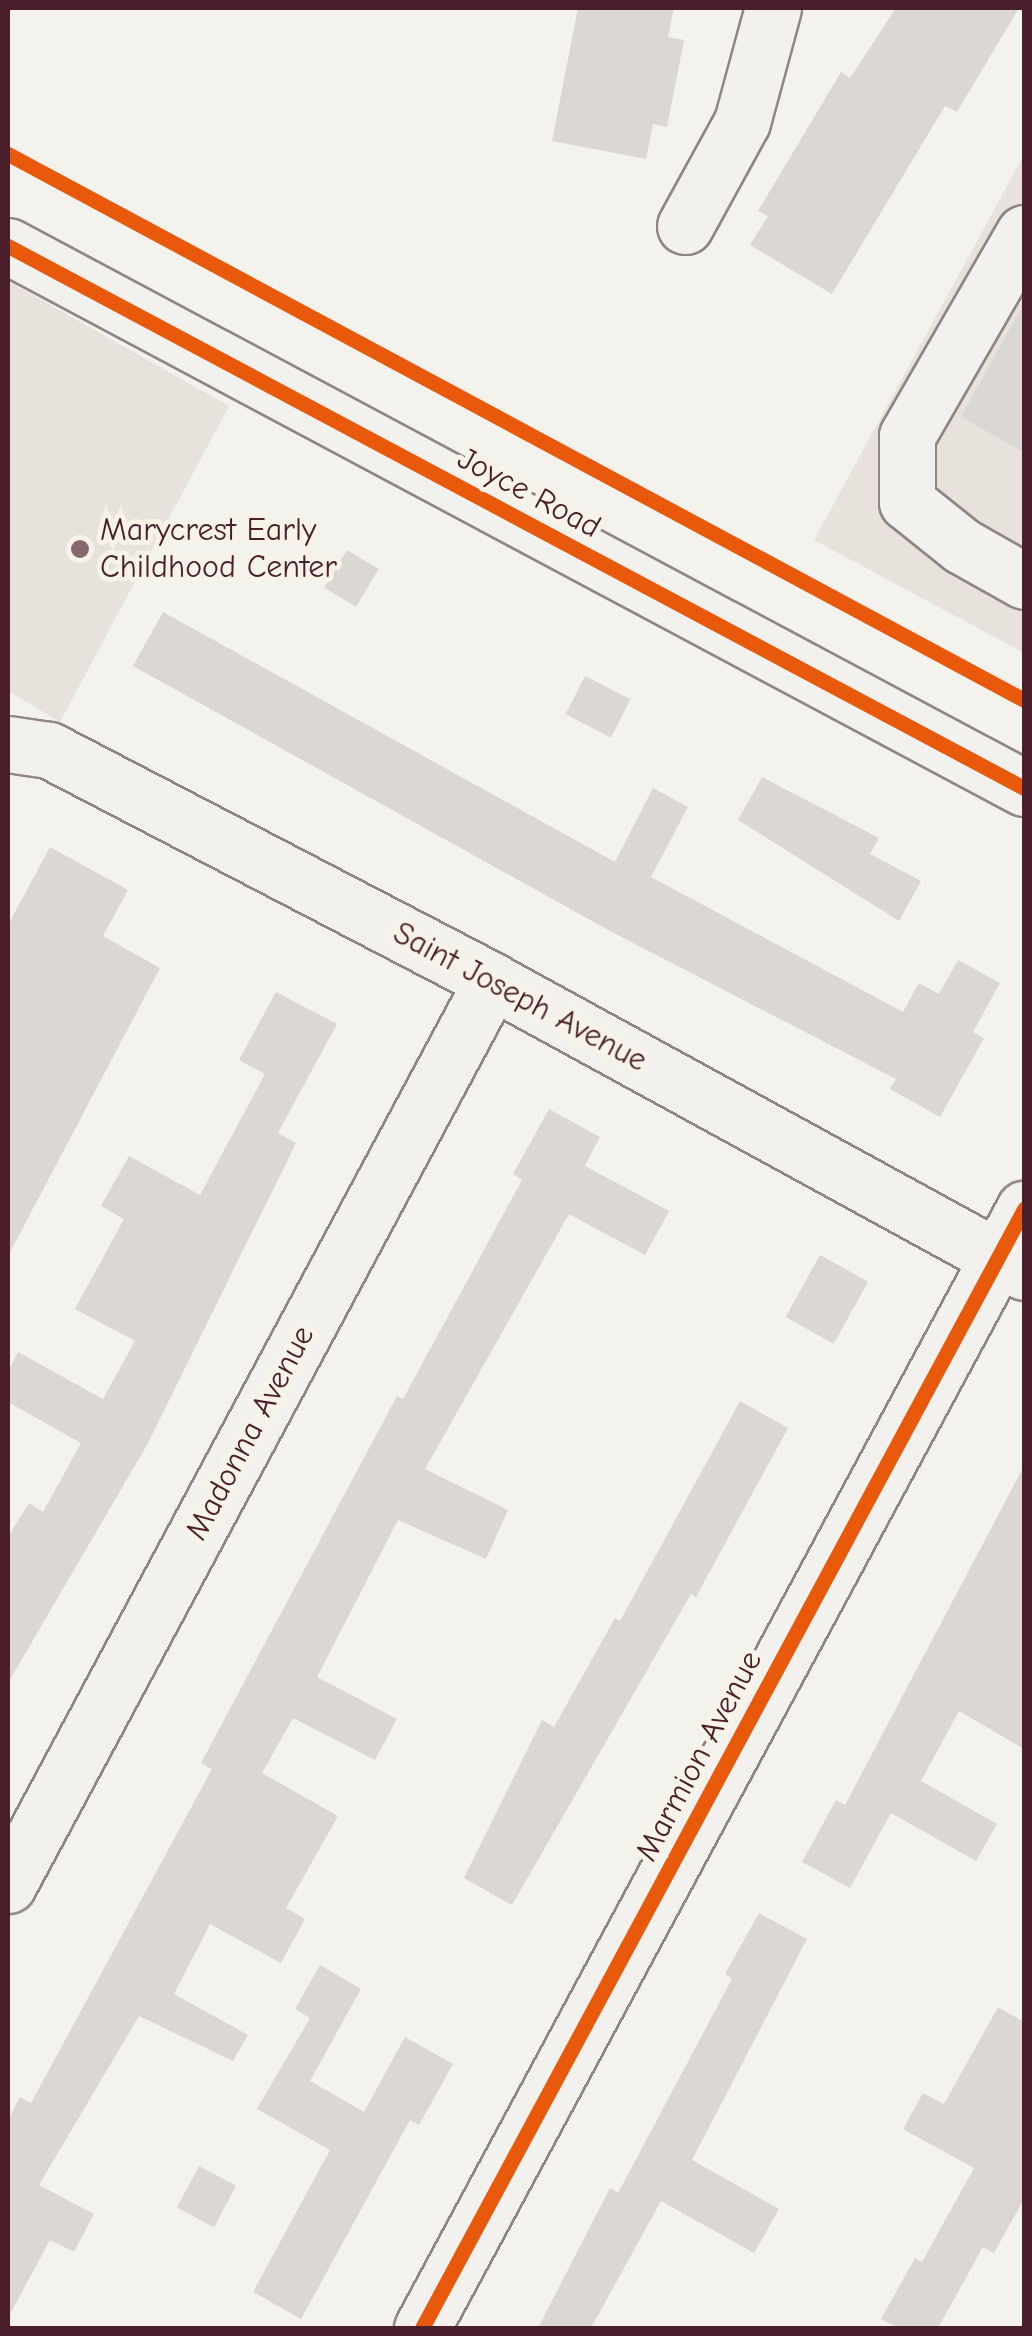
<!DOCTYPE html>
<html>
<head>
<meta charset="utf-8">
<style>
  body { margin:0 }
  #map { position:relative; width:1032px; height:2336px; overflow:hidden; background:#f4f2ec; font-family:"Comic Neue",sans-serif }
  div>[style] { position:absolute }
  .built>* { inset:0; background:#e7e2db }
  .building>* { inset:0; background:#dbd7d3; transform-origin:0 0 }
  .roads { filter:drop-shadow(2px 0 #8f8685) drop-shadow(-2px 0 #8f8685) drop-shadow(0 2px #8f8685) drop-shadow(0 -2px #8f8685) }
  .minor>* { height:55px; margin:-27.5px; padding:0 27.5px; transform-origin:27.5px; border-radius:27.5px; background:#f2f1ed }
  .cycleway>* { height:15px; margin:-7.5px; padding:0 7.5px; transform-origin:7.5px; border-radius:7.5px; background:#e8590c }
  .dots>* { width:28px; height:28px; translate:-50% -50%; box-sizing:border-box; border:5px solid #f7f3e8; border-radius:50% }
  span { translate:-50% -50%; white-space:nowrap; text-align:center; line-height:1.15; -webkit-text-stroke:10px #f7f3e8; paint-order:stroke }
  .street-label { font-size:32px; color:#4a1f2b }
  .poi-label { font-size:32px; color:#4a1f2b }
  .left { translate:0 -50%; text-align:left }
  .frame { position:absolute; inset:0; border:10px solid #4a1f2b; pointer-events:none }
</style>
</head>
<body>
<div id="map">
  <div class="built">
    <div style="clip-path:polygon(1024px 155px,1024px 653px,814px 540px)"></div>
    <div style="clip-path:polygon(8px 281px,229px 406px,60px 722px,8px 691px)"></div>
  </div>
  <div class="building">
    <div style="clip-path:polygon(578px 8px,674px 8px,668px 37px,684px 40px,667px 127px,653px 124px,646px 159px,552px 141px)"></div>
    <div style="clip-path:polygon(896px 8px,1019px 8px,957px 112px,945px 106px,832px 294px,750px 245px,768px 216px,758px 211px,841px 72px,850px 78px)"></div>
    <div style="clip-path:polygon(1024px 303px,1024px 452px,961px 417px)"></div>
    <div style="left:347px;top:550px;width:37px;height:44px;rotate:31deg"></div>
    <div style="clip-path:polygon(163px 612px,615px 862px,653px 788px,688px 807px,651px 877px,903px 1012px,919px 983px,939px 994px,958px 960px,1000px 983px,973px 1032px,984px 1038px,940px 1117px,890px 1089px,896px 1079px,610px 931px,133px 666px)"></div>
    <div style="left:585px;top:676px;width:51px;height:43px;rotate:27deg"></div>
    <div style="clip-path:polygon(762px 777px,879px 838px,870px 854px,921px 881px,899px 921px,738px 820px)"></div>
    <div style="clip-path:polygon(50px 847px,128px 890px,103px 936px,160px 968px,8px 1256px,8px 925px)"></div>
    <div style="clip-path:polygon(276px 992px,337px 1024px,278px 1133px,296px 1143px,147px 1445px,8px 1683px,8px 1537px,29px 1503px,43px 1512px,81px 1443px,8px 1402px,8px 1372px,18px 1352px,103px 1399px,135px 1341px,75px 1309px,124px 1219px,101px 1206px,129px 1156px,200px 1195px,265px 1074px,239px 1060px)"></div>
    <div style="clip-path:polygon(549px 1109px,600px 1137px,585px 1166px,669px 1211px,645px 1255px,569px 1214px,425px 1469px,508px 1510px,486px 1559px,398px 1520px,317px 1677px,397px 1719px,375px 1760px,293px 1718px,262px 1773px,338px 1816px,286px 1908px,305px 1919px,281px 1963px,210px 1924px,174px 1994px,248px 2035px,233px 2061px,139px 2016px,39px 2185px,94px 2214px,74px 2252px,50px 2240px,8px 2318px,8px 2120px,20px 2097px,31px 2103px,212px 1769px,201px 1763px,397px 1396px,403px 1399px,522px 1180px,513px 1174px)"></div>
    <div style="left:820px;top:1255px;width:55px;height:71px;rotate:29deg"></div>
    <div style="clip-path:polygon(740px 1401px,788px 1428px,696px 1597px,691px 1594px,512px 1905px,464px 1878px,542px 1720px,554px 1727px,615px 1618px,620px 1621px)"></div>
    <div style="clip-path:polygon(1024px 1466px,1024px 1749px,959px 1711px,921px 1781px,997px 1824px,976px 1861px,891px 1813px,850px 1888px,802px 1862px,836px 1800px,845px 1805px)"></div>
    <div style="clip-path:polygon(759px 1913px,807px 1939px,692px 2160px,779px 2209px,754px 2253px,661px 2201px,591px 2328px,538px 2328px,610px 2188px,618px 2193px,732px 1979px,725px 1974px)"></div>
    <div style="clip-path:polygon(320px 1965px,361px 1989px,310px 2081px,364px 2112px,405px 2037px,453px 2064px,419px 2125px,410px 2120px,301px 2319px,253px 2292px,330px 2150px,257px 2109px,310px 2018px,295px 2009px)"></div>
    <div style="clip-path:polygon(998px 2007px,1024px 2022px,1024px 2199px,994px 2253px,983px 2247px,938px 2328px,899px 2328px,881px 2319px,915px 2258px,922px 2262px,974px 2168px,903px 2129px,923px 2093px,944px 2104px)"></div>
    <div style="left:199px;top:2166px;width:42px;height:47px;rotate:28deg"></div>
  </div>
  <div class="roads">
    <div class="minor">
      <div style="left:685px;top:226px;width:119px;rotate:-61.3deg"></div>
      <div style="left:742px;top:122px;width:118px;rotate:-74.8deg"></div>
      <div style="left:1024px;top:233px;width:234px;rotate:120deg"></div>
      <div style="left:907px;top:436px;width:66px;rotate:90deg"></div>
      <div style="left:907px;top:502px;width:70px;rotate:38.7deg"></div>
      <div style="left:962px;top:546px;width:71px;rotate:29.4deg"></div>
      <div style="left:8px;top:246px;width:1152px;rotate:28.08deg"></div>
      <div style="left:8px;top:744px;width:41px;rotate:8.3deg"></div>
      <div style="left:49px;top:750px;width:500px;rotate:27.5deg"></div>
      <div style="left:492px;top:981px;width:606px;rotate:28.68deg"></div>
      <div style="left:8px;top:1885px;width:1025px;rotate:-61.84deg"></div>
      <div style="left:422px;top:2328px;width:1271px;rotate:-61.72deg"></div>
    </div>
  </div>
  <div class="cycleway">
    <div style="left:8px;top:154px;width:1153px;rotate:28.25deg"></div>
    <div style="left:8px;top:246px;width:1152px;rotate:28.08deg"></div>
    <div style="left:422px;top:2328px;width:1271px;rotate:-61.72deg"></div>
  </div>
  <div class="dots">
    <div style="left:80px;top:549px;background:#86696f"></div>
  </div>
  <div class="street-label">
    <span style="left:529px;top:493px;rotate:28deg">Joyce Road</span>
    <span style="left:520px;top:997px;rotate:28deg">Saint Joseph Avenue</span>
    <span style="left:250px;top:1433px;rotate:-62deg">Madonna Avenue</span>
    <span style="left:699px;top:1756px;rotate:-62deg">Marmion Avenue</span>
  </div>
  <div class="poi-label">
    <span class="left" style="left:100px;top:549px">Marycrest Early<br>Childhood Center</span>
  </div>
  <div class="frame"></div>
</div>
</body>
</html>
